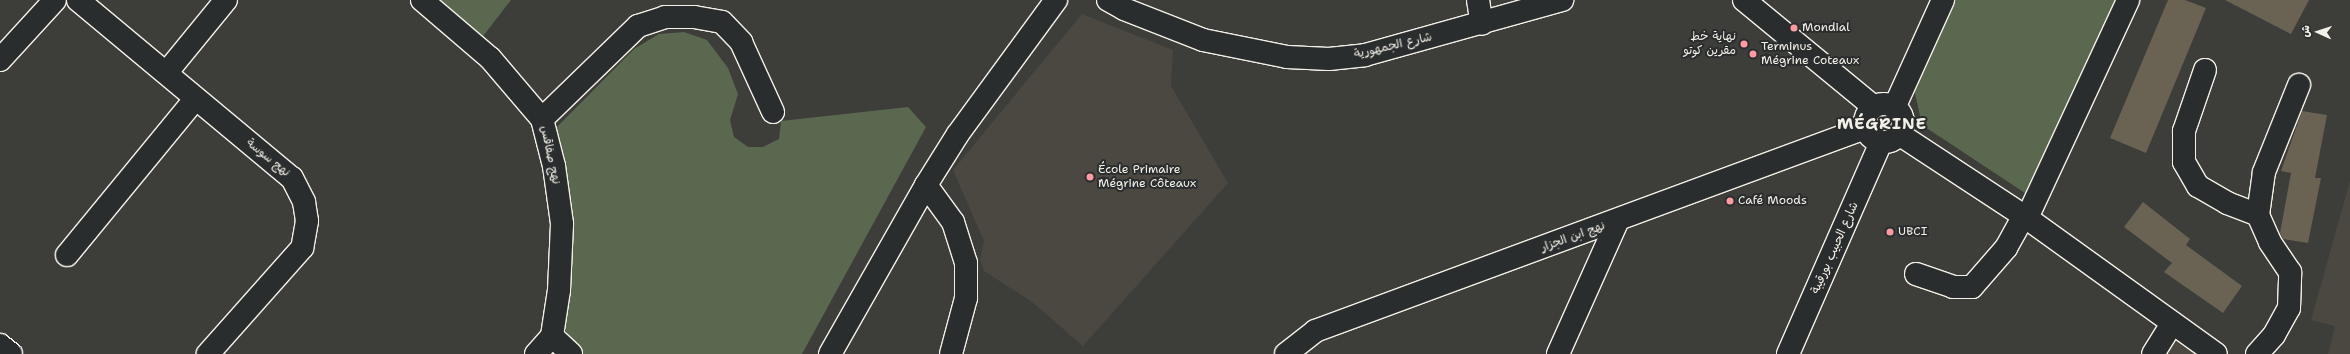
<!DOCTYPE html>
<html>
<head>
<meta charset="utf-8">
<style>
  body { margin:0 }
  #map { position:relative; width:2350px; height:354px; overflow:hidden; background:#3d3d39; font-family:"Shantell Sans","Playpen Sans Arabic",sans-serif }
  div>[style] { position:absolute }
  .built>* { inset:0; background:#4a4840 }
  .green>* { inset:0; background:#5a6850 }
  .building>* { inset:0; background:#6a6252 }
  .roads { filter:drop-shadow(1px 0 #f4f1e8) drop-shadow(-1px 0 #f4f1e8) drop-shadow(0 1px #f4f1e8) drop-shadow(0 -1px #f4f1e8) }
  .minor>* { height:22px; margin:-11px; padding:0 11px; transform-origin:11px; border-radius:11px; background:#2a2d2e }
  .minor>.ring { margin:-11px; padding:0; box-sizing:content-box; background:none; border:22px solid #2a2d2e; border-radius:50% }
  .dots>* { width:11px; height:11px; translate:-50% -50%; box-sizing:border-box; border:2px solid #2a2d2e; border-radius:50% }
  span { translate:-50% -50%; white-space:nowrap; text-align:center; line-height:1.15; -webkit-text-stroke:4px #2a2d2e; paint-order:stroke }
  .poi-label { font-size:12px; color:#f4f1e8 }
  .left { translate:0 -50%; text-align:left }
  .right { translate:-100% -50%; text-align:right }
  .street-label { font-size:12px; color:#f4f1e8 }
  .district-label { font-size:16px; color:#f4f1e8; font-weight:700; letter-spacing:1px }
  .north { position:absolute; left:2298px; top:12px; width:40px; height:40px; -webkit-text-stroke:3px #2a2d2e; paint-order:stroke; rotate:273deg; font-size:11px; font-weight:700; line-height:16px; text-align:center; color:#f4f1e8 }
  .north::after { content:''; display:block; margin:auto; width:14px; height:18px; background:#f4f1e8; clip-path:polygon(50% 0,100% 100%,50% 72%,0 100%) }
</style>
</head>
<body>
<div id="map">
  <div class="built">
    <div style="clip-path:polygon(1082px 14px,1173px 50px,1171px 86px,1228px 183px,1083px 346px,1032px 302px,984px 271px,980px 259px,984px 241px,953px 170px)"></div>
    <div style="clip-path:polygon(2350px 181px,2350px 354px,2328px 354px,2335px 326px,2311px 320px)"></div>
    <div style="clip-path:polygon(2154px 327px,2196px 354px,2141px 354px)"></div>
  </div>
  <div class="green">
    <div style="clip-path:polygon(427px 0,511px 0,477px 44px)"></div>
    <div style="clip-path:polygon(1954px 0,2116px 0,2031px 197px,1922px 125px,1914px 89px)"></div>
    <div style="clip-path:polygon(684px 32px,707px 40px,728px 68px,738px 94px,730px 120px,734px 137px,748px 147px,763px 147px,779px 139px,781px 121px,908px 107px,926px 127px,802px 354px,579px 354px,564px 328px,555px 129px,634px 49px,659px 34px)"></div>
  </div>
  <div class="building">
    <div style="clip-path:polygon(2168px 0,2185px 0,2206px 8px,2146px 153px,2110px 138px)"></div>
    <div style="clip-path:polygon(2225px 0,2309px 0,2291px 34px)"></div>
    <div style="clip-path:polygon(2302px 111px,2327px 115px,2315px 178px,2321px 178px,2308px 243px,2283px 239px,2280px 233px,2291px 173px,2281px 171px)"></div>
    <div style="clip-path:polygon(2143px 202px,2190px 239px,2186px 245px,2242px 286px,2223px 313px,2164px 272px,2172px 263px,2124px 227px)"></div>
  </div>
  <div class="roads">
    <div class="minor">
      <div style="left:78px;top:0;width:278px;rotate:39.8deg"></div>
      <div style="left:292px;top:178px;width:27px;rotate:63deg"></div>
      <div style="left:304px;top:202px;width:19px;rotate:81deg"></div>
      <div style="left:307px;top:221px;width:27px;rotate:100deg"></div>
      <div style="left:302px;top:248px;width:142px;rotate:131.6deg"></div>
      <div style="left:422px;top:0;width:89px;rotate:40.5deg"></div>
      <div style="left:490px;top:58px;width:80px;rotate:49.6deg"></div>
      <div style="left:542px;top:119px;width:49px;rotate:75.7deg"></div>
      <div style="left:554px;top:166px;width:59px;rotate:82.1deg"></div>
      <div style="left:562px;top:224px;width:66px;rotate:92.6deg"></div>
      <div style="left:559px;top:290px;width:47px;rotate:98.7deg"></div>
      <div style="left:1108px;top:0;width:18px;rotate:29deg"></div>
      <div style="left:1124px;top:9px;width:85px;rotate:21.4deg"></div>
      <div style="left:1203px;top:40px;width:86px;rotate:11.4deg"></div>
      <div style="left:1287px;top:57px;width:42px;rotate:2.7deg"></div>
      <div style="left:1329px;top:59px;width:36px;rotate:-6deg"></div>
      <div style="left:1365px;top:55px;width:205px;rotate:-15.6deg"></div>
      <div style="left:1478px;top:0;width:24px;rotate:81deg"></div>
      <div style="left:1744px;top:0;width:168px;rotate:39.5deg"></div>
      <div style="left:0;top:60px;width:81px;rotate:-47.5deg"></div>
      <div style="left:2205px;top:70px;width:65px;rotate:109deg"></div>
      <div style="left:2184px;top:131px;width:31px;rotate:90deg"></div>
      <div style="left:2184px;top:162px;width:28px;rotate:60deg"></div>
      <div style="left:2198px;top:186px;width:34px;rotate:30deg"></div>
      <div style="left:2227px;top:203px;width:33px;rotate:21deg"></div>
      <div style="left:167px;top:72px;width:93px;rotate:-50.7deg"></div>
      <div class="ring" style="left:1865px;top:104px;width:16px;height:16px"></div>
      <div style="left:1894px;top:108px;width:119px;rotate:-65.6deg"></div>
      <div style="left:542px;top:119px;width:134px;rotate:-44.1deg"></div>
      <div style="left:638px;top:26px;width:28px;rotate:-18deg"></div>
      <div style="left:665px;top:17px;width:29px"></div>
      <div style="left:694px;top:17px;width:28px;rotate:10deg"></div>
      <div style="left:722px;top:22px;width:28px;rotate:46deg"></div>
      <div style="left:741px;top:42px;width:77px;rotate:65.4deg"></div>
      <div style="left:1899px;top:134px;width:149px;rotate:33.3deg"></div>
      <div style="left:2024px;top:216px;width:236px;rotate:35.7deg"></div>
      <div style="left:926px;top:185px;width:46px;rotate:53.9deg"></div>
      <div style="left:953px;top:222px;width:43px;rotate:72.4deg"></div>
      <div style="left:966px;top:263px;width:35px;rotate:90deg"></div>
      <div style="left:966px;top:298px;width:58px;rotate:105deg"></div>
      <div style="left:2027px;top:218px;width:240px;rotate:-65.1deg"></div>
      <div style="left:67px;top:255px;width:202px;rotate:-50.6deg"></div>
      <div style="left:1916px;top:274px;width:39px;rotate:19deg"></div>
      <div style="left:1953px;top:287px;width:19px"></div>
      <div style="left:1972px;top:287px;width:52px;rotate:-48.9deg"></div>
      <div style="left:2006px;top:248px;width:37px;rotate:-61deg"></div>
      <div style="left:552px;top:336px;width:26px;rotate:43deg"></div>
      <div style="left:0;top:345px;width:14px;rotate:39deg"></div>
      <div style="left:536px;top:354px;width:24px;rotate:-48deg"></div>
      <div style="left:830px;top:354px;width:194px;rotate:-60.4deg"></div>
      <div style="left:926px;top:185px;width:60px;rotate:-57.9deg"></div>
      <div style="left:958px;top:134px;width:166px;rotate:-53.8deg"></div>
      <div style="left:1286px;top:354px;width:37px;rotate:-38deg"></div>
      <div style="left:1315px;top:331px;width:586px;rotate:-20.26deg"></div>
      <div style="left:1558px;top:354px;width:147px;rotate:-65.9deg"></div>
      <div style="left:1788px;top:354px;width:232px;rotate:-66.3deg"></div>
      <div style="left:2153px;top:354px;width:36px;rotate:-58deg"></div>
      <div style="left:2257px;top:354px;width:25px;rotate:-48deg"></div>
      <div style="left:2274px;top:335px;width:31px;rotate:-61deg"></div>
      <div style="left:2289px;top:308px;width:36px;rotate:-88deg"></div>
      <div style="left:2290px;top:272px;width:36px;rotate:-124deg"></div>
      <div style="left:2270px;top:242px;width:30px;rotate:-114deg"></div>
      <div style="left:2258px;top:215px;width:43px;rotate:-82.1deg"></div>
      <div style="left:2264px;top:172px;width:94px;rotate:-68.1deg"></div>
    </div>
  </div>
  <div class="dots">
    <div style="left:1794px;top:28px;background:#ff9aa2"></div>
    <div style="left:1744px;top:44px;background:#ff9aa2"></div>
    <div style="left:1753px;top:54px;background:#ff9aa2"></div>
    <div style="left:1090px;top:177px;background:#ff9aa2"></div>
    <div style="left:1730px;top:201px;background:#ff9aa2"></div>
    <div style="left:1890px;top:232px;background:#ff9aa2"></div>
  </div>
  <div class="poi-label">
    <span class="left" style="left:1802px;top:28px">Mondial</span>
    <span class="right" style="left:1736px;top:44px">نهاية خط<br>مقرين كوتو</span>
    <span class="left" style="left:1761px;top:54px">Terminus<br>Mégrine Coteaux</span>
    <span class="left" style="left:1098px;top:177px">École Primaire<br>Mégrine Côteaux</span>
    <span class="left" style="left:1738px;top:201px">Café Moods</span>
    <span class="left" style="left:1898px;top:232px">UBCI</span>
  </div>
  <div class="street-label">
    <span style="left:1393px;top:46px;rotate:-13deg">شارع الجمهورية</span>
    <span style="left:550px;top:155px;rotate:78deg">نهج صفاقس</span>
    <span style="left:268px;top:158px;rotate:39deg">نهج سوسة</span>
    <span style="left:1573px;top:237px;rotate:-20deg">نهج ابن الجزار</span>
    <span style="left:1835px;top:248px;rotate:-66deg">شارع الحبيب بورقيبة</span>
  </div>
  <div class="district-label">
    <span style="left:1882px;top:124px">MÉGRINE</span>
  </div>
  <div class="north">ش</div>
</div>
</body>
</html>
